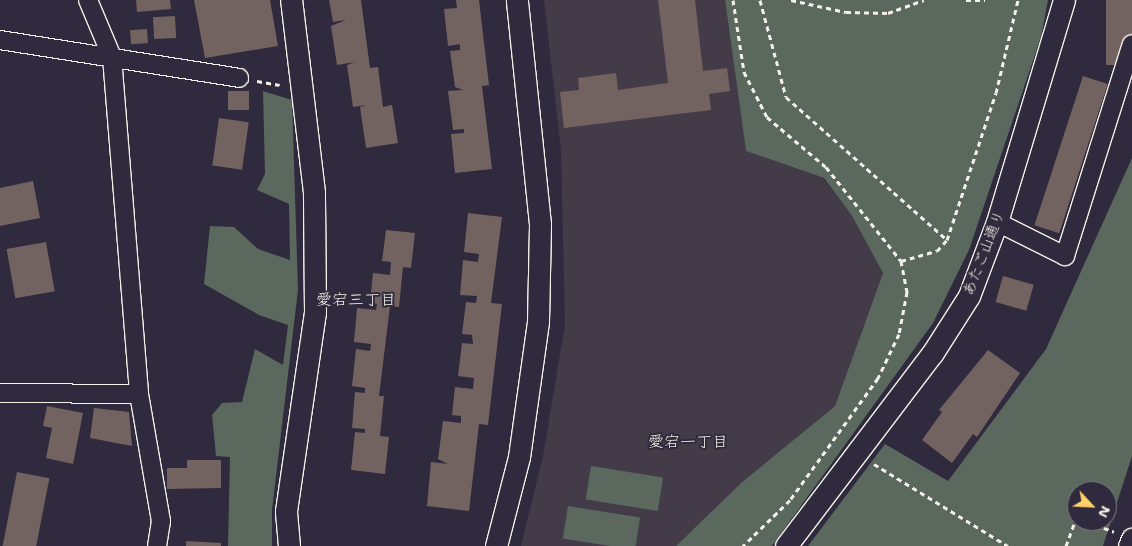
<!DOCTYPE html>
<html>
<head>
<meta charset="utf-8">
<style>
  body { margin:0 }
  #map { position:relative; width:1132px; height:546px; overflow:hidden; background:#2f2a3d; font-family:"Shantell Sans","Klee One",sans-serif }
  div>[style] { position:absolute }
  .built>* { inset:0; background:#433b48 }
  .green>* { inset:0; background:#5a685e; transform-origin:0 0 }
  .building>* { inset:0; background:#736360; transform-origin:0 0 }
  .path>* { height:3px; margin-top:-1.5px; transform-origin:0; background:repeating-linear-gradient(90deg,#f4f1e8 0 5px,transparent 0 9px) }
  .roads { filter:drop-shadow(1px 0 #f4f1e8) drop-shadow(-1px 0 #f4f1e8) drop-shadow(0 1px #f4f1e8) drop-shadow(0 -1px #f4f1e8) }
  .minor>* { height:18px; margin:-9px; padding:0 9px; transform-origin:9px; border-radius:9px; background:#2f2a3d }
  .tertiary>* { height:21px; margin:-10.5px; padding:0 10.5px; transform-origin:10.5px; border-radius:10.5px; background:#2f2a3d }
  span { translate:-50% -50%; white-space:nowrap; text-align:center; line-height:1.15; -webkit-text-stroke:4px #2f2a3d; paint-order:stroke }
  .street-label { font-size:15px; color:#f4f1e8 }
  .neighbourhood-label { font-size:16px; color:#f4f1e8 }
  .north { position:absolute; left:1067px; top:481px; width:50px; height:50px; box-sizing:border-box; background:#2f2a3d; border:1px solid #7e7a81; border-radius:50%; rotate:115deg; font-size:14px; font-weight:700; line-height:20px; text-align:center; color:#f4f1e8 }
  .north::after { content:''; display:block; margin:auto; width:18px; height:22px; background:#ffd166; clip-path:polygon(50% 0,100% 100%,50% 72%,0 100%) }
</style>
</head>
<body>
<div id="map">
  <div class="built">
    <div style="clip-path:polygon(544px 0,725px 0,746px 151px,823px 178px,852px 216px,883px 273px,835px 406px,741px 483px,676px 546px,521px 546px,543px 456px,565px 324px,561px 151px)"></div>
  </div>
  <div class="green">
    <div style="clip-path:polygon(725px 0,1048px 0,1041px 37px,969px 250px,933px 323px,772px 546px,676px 546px,741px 483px,835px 406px,883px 273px,852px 216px,824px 178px,746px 151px)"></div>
    <div style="clip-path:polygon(263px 91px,292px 100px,298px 290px,272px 510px,272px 546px,228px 546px,230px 457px,216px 456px,212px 415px,222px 403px,242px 402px,255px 349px,283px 365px,288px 325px,259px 315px,204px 284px,210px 226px,234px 227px,258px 249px,290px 260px,289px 204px,257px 190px,265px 174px)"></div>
    <div style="clip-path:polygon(evenodd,1132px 158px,1132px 456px,1103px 546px,808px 546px,885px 444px,948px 481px,1046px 349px,1132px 158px,1077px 491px,1107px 491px,1107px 521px,1077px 521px,1077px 491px)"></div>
    <div style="left:591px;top:466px;width:73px;height:34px;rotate:9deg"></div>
    <div style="left:568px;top:506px;width:73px;height:33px;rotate:9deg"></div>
  </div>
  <div class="building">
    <div style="clip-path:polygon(136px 0,170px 0,171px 9px,137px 12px)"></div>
    <div style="clip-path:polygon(194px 0,270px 0,278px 46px,205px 58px)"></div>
    <div style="clip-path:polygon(329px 0,361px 0,370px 68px,378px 67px,383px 107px,392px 105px,398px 143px,366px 148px,360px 107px,367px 105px,353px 107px,347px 65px,355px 62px,337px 65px,331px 26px,346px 20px,333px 22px)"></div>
    <div style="clip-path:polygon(456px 0,479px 0,489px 85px,482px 86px,492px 169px,455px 173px,451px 134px,464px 133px,464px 129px,453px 130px,448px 91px,463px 90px,455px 87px,450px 51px,460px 50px,460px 44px,448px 46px,444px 9px,457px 8px)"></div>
    <div style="clip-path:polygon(658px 0,695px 0,703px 71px,727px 68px,730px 91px,709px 94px,711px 110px,564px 128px,560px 92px,579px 90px,578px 78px,616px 73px,618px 90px,668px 83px)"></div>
    <div style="left:1106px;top:0;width:26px;height:65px"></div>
    <div style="left:175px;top:16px;width:22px;height:22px;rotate:87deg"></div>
    <div style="left:147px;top:29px;width:14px;height:17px;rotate:86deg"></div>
    <div style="left:1083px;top:76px;width:26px;height:157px;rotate:18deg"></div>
    <div style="left:228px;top:91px;width:21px;height:19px"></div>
    <div style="left:219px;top:118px;width:30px;height:48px;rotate:8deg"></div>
    <div style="clip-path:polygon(33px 181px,40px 218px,0 226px,0 188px)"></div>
    <div style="clip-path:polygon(468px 213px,502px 217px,491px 303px,502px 304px,488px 425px,479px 424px,469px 511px,427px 506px,431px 462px,448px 464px,438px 459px,443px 421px,461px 423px,461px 416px,452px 415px,455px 387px,473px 389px,474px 378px,458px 376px,462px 343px,473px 344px,472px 335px,462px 334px,466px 302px,476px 303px,477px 296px,460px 295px,463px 260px,478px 262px,479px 254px,464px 252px)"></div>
    <div style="clip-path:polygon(386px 230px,415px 233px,411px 268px,403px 267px,399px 307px,390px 306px,379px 396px,384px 396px,380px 436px,389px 437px,385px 474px,351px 470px,355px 432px,365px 433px,365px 429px,352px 428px,355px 392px,365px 393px,365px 388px,352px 386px,356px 349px,370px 351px,371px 344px,354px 342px,357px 308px,376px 310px,377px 304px,370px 303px,373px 273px,390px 275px,391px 262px,382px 261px)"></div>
    <div style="left:46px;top:242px;width:50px;height:40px;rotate:80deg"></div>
    <div style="left:1003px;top:276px;width:32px;height:27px;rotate:16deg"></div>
    <div style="clip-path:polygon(988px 350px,1020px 373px,977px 437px,973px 434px,952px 463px,922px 440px,942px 412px,939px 410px)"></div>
    <div style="clip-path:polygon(47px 406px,83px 413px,73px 464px,46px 458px,52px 428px,43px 426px)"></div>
    <div style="clip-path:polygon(94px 408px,129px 412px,132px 446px,90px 438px)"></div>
    <div style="clip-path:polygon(187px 460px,221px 460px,221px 488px,167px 489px,167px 468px,187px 468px)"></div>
    <div style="left:17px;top:472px;width:33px;height:76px;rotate:11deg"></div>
    <div style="clip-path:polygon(186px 541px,221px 543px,221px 546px,186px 546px)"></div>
  </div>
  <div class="path">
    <div style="left:733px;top:0;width:73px;rotate:81.3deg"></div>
    <div style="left:744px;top:72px;width:51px;rotate:62.9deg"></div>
    <div style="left:767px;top:117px;width:77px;rotate:40.3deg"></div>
    <div style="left:826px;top:167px;width:120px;rotate:51.4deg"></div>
    <div style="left:901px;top:261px;width:32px;rotate:79deg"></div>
    <div style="left:907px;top:292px;width:43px;rotate:100.8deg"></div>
    <div style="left:899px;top:334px;width:49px;rotate:115.5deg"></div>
    <div style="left:878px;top:378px;width:150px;rotate:125.8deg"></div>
    <div style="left:790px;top:500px;width:66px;rotate:135.6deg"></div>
    <div style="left:760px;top:0;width:100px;rotate:75deg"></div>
    <div style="left:786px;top:97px;width:215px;rotate:41.6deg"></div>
    <div style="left:947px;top:240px;width:155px;rotate:-71.6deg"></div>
    <div style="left:996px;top:93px;width:96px;rotate:-76.7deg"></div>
    <div style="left:791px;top:0;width:56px;rotate:12.3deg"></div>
    <div style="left:846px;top:12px;width:42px;rotate:1.4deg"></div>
    <div style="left:888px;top:13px;width:38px;rotate:-20deg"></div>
    <div style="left:966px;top:0;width:19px"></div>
    <div style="left:257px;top:81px;width:23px;rotate:10deg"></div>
    <div style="left:901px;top:261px;width:37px;rotate:-16deg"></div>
    <div style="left:937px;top:251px;width:15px;rotate:-48deg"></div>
    <div style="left:874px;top:464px;width:157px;rotate:31.5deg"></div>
    <div style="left:1087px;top:521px;width:29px;rotate:22deg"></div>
    <div style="left:1066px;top:546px;width:32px;rotate:-70deg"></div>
  </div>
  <div class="roads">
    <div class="minor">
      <div style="left:88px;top:0;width:62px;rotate:67.2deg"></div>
      <div style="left:112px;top:57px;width:338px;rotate:85.4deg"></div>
      <div style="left:139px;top:394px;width:129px;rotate:80.2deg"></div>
      <div style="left:161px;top:521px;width:25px;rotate:99deg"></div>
      <div style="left:0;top:40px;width:242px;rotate:9deg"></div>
      <div style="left:997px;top:222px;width:76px;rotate:26.6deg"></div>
      <div style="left:1065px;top:256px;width:222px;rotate:-72.5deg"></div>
      <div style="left:0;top:393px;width:139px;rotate:0.4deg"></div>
    </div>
    <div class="tertiary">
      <div style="left:289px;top:546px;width:35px;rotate:-95deg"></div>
      <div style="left:286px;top:511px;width:201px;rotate:-81.7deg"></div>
      <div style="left:315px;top:312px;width:120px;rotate:-90.5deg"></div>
      <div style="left:314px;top:192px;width:193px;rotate:-96.8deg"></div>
      <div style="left:496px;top:546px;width:92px;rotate:-75.5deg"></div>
      <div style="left:519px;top:457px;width:137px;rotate:-82deg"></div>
      <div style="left:538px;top:321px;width:97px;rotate:-88.8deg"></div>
      <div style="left:540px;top:224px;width:225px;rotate:-95.9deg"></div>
      <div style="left:786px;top:546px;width:241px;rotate:-52.8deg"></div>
      <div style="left:932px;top:354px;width:69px;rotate:-57.5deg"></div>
      <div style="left:969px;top:296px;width:79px;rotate:-69.3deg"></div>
      <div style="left:997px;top:222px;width:232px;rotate:-73.2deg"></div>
      <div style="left:1129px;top:546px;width:8px;rotate:-67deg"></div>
    </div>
  </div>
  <div class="street-label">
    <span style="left:984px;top:253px;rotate:-69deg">あたご山通り</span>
  </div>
  <div class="neighbourhood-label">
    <span style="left:356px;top:300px">愛宕三丁目</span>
    <span style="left:688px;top:442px">愛宕一丁目</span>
  </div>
  <div class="north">N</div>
</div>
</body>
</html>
